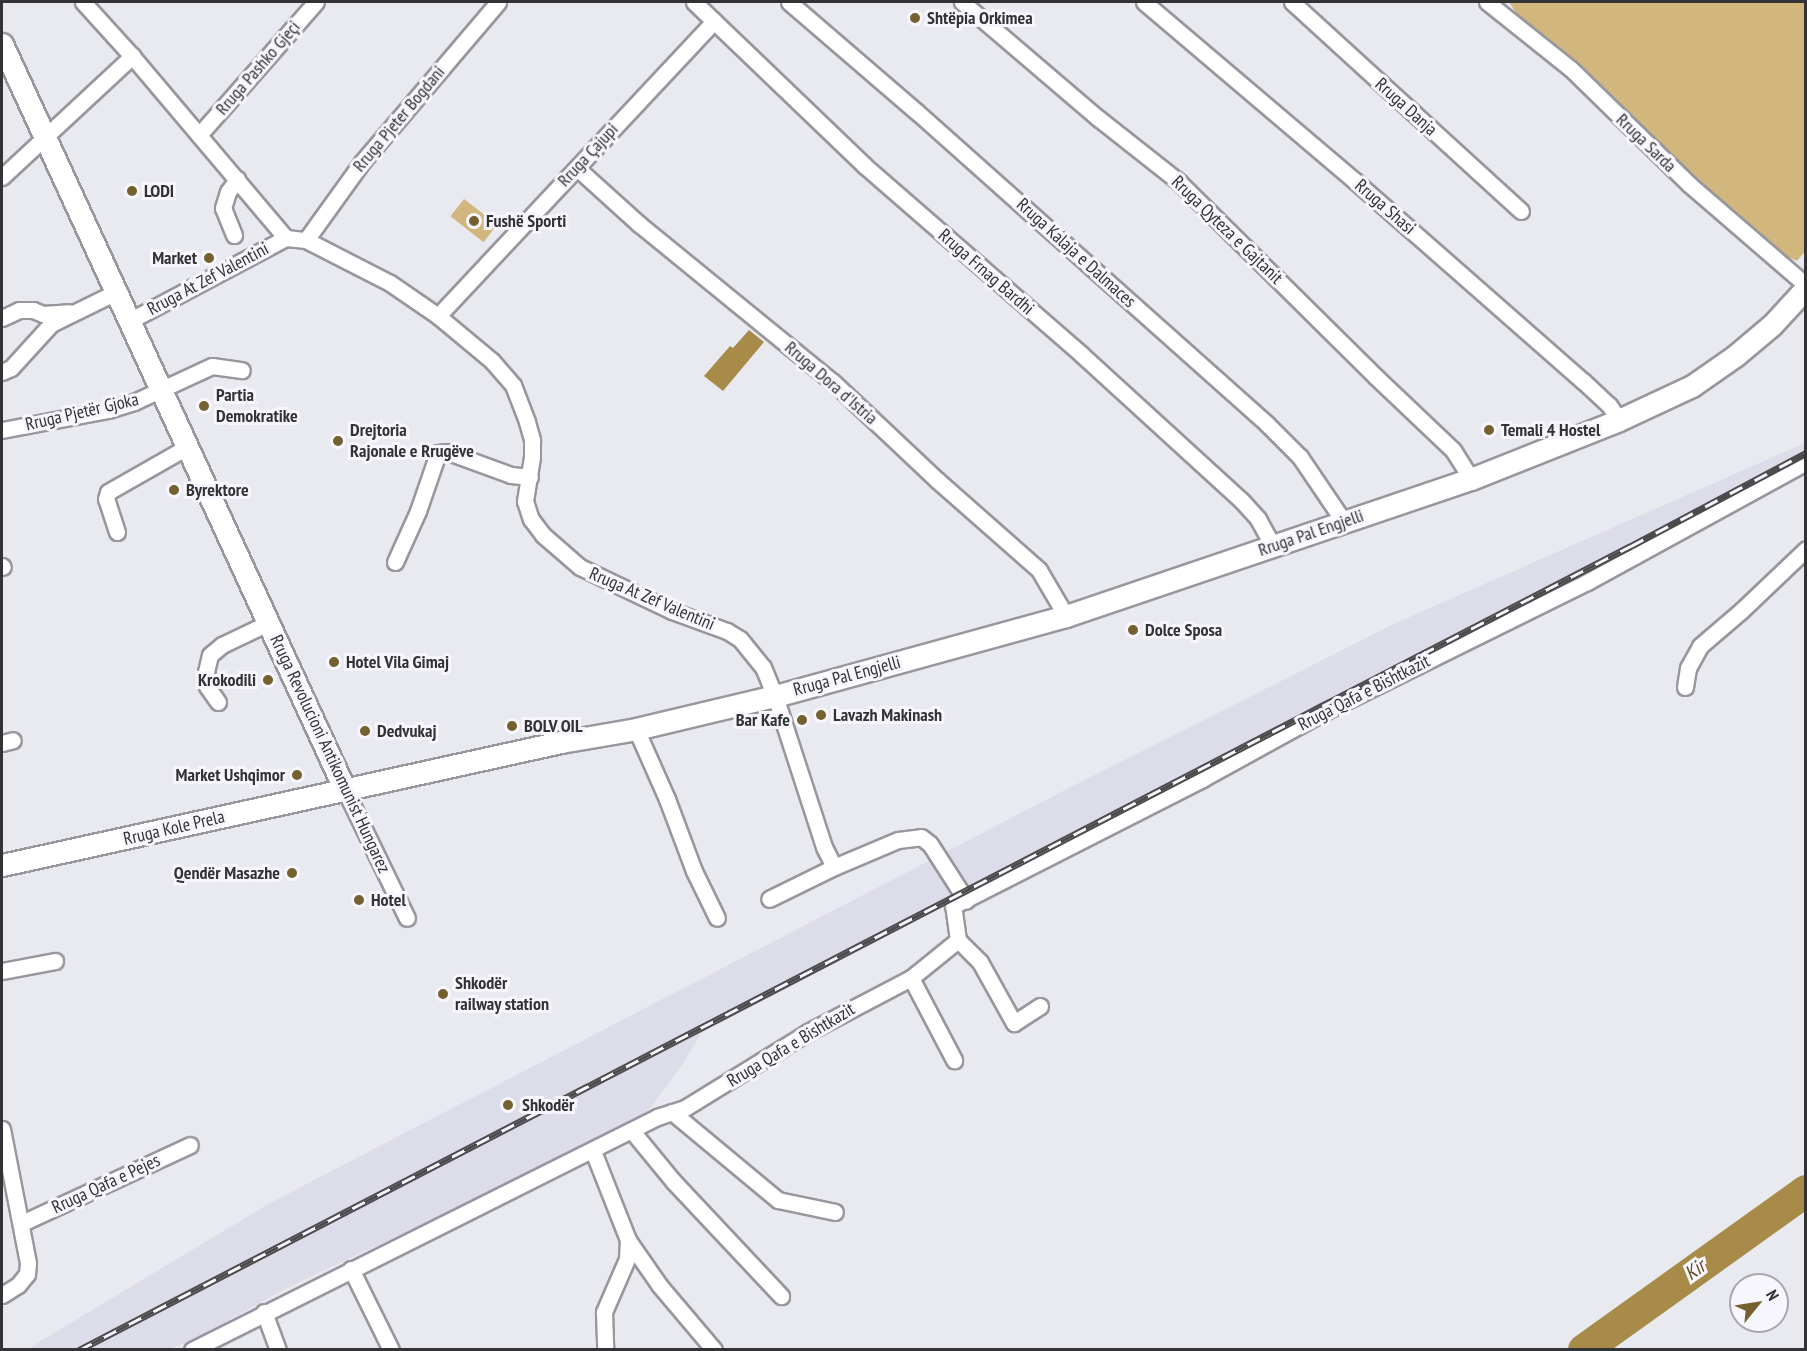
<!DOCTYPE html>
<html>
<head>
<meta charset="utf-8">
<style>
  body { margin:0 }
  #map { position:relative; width:1807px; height:1351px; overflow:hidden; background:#e9e9f0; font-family:"PT Sans Narrow",sans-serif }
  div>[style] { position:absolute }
  .built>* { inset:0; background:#dddce9 }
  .green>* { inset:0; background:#d1b67d; transform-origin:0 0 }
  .water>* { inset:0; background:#a88b48 }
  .river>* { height:32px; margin:-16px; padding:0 16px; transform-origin:16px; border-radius:16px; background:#a88b48 }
  .roads { filter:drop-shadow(2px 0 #98979e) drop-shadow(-2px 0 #98979e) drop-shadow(0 2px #98979e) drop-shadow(0 -2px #98979e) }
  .street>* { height:15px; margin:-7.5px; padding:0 7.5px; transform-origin:7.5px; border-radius:7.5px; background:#fff }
  .secondary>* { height:21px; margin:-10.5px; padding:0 10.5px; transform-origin:10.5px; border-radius:10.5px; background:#fff }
  .rail>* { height:7px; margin-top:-3.5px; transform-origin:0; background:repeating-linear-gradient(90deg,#f7f6fd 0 14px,#4b4b4e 0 28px); box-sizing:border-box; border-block:2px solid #4b4b4e }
  .dots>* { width:16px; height:16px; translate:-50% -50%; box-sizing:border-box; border:3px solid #f7f6fd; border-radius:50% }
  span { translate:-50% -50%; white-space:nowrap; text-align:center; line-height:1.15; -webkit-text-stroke:6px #f7f6fd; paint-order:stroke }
  .poi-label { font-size:18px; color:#333335; font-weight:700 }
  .left { translate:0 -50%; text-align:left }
  .right { translate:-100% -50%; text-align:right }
  .street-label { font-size:18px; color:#333335 }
  .water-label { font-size:20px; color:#624d19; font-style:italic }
  .frame { position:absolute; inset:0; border:3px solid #333335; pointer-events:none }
  .north { position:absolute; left:1729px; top:1273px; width:60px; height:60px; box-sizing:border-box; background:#f7f6fd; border:2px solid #a9a8ad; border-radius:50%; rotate:60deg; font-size:16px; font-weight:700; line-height:24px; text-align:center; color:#333335 }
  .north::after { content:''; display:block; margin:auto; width:21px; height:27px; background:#75602f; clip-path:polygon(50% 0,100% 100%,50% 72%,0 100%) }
</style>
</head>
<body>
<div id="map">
  <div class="built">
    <div style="clip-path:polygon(1805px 443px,1805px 458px,701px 1033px,682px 1065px,647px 1112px,622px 1130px,287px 1288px,198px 1337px,170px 1349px,26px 1350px,270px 1203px,1069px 788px,1398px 622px)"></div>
  </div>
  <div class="green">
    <div style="clip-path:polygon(1509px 2px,1805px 2px,1806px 250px,1797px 261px,1771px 249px,1692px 179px,1520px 19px)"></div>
    <div style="left:464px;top:199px;width:42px;height:22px;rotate:38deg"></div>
  </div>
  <div class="water">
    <div style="clip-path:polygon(749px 330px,764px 342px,723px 391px,704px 376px,730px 346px,733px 348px)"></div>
  </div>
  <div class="river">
    <div style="left:1584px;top:1350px;width:273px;rotate:-35.6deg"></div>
  </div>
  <div class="roads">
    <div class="street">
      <div style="left:83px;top:2px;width:73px;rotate:47.8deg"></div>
      <div style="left:132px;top:56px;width:238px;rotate:49.8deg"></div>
      <div style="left:694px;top:2px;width:237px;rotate:43.8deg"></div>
      <div style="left:865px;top:166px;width:286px;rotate:41deg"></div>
      <div style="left:1081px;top:354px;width:218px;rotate:42.4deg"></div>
      <div style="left:1242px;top:501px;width:24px;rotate:48deg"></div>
      <div style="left:1258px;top:519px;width:31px;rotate:61deg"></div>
      <div style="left:789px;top:2px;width:169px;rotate:40.7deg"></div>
      <div style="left:917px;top:112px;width:469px;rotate:41.7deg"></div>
      <div style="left:1267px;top:424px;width:47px;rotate:45deg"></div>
      <div style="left:1300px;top:457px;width:78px;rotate:55.9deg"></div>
      <div style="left:962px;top:2px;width:179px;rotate:40.5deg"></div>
      <div style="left:1098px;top:118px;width:103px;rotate:38.3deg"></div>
      <div style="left:1179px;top:182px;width:277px;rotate:44.7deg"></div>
      <div style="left:1376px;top:377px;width:106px;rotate:43.5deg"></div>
      <div style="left:1453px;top:450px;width:34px;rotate:58deg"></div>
      <div style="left:1144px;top:2px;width:277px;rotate:40.3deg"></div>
      <div style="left:1355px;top:181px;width:303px;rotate:41.3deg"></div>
      <div style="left:1583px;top:381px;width:35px;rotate:43deg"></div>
      <div style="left:1609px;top:405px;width:18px;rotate:56deg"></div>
      <div style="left:1292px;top:2px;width:310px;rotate:42.4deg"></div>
      <div style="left:1487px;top:2px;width:107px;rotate:38.6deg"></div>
      <div style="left:1571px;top:69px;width:166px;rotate:44.3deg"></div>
      <div style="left:1690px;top:185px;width:153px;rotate:40.8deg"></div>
      <div style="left:199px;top:135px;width:177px;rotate:-48.7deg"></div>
      <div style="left:577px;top:168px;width:84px;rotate:42.1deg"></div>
      <div style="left:639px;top:224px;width:250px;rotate:39.2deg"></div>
      <div style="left:833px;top:382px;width:143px;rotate:43.3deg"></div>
      <div style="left:937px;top:480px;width:136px;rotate:41.4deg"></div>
      <div style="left:1039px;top:570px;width:53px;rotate:59.6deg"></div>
      <div style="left:2px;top:177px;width:178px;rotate:-42.9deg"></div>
      <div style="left:234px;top:235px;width:29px;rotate:-112deg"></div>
      <div style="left:223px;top:208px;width:17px;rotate:-73deg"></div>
      <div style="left:228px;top:192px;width:16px;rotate:-55deg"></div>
      <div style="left:306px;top:240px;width:96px;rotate:-54.3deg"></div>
      <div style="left:362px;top:162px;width:210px;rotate:-49.6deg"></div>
      <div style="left:438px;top:316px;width:404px;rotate:-46.9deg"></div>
      <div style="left:2px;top:318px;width:19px;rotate:-25deg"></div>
      <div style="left:19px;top:310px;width:14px"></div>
      <div style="left:33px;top:310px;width:11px;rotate:22deg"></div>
      <div style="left:43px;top:314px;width:26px;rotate:-4deg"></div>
      <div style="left:129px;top:321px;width:178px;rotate:-27.9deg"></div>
      <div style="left:286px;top:238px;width:20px;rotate:6deg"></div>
      <div style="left:306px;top:240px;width:94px;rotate:27.1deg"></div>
      <div style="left:390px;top:283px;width:58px;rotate:34.5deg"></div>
      <div style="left:438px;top:316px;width:70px;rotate:39.8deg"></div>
      <div style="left:492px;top:361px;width:32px;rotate:49deg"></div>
      <div style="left:513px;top:385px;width:40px;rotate:69deg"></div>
      <div style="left:527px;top:422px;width:19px;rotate:74deg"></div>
      <div style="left:532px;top:440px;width:17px;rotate:90deg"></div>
      <div style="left:532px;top:457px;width:45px;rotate:99deg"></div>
      <div style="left:525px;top:501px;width:19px;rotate:72deg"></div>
      <div style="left:531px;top:519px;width:20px;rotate:53deg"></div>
      <div style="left:543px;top:535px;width:49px;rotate:40.9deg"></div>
      <div style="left:580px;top:567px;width:102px;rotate:25.6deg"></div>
      <div style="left:672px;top:611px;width:59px;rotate:20deg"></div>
      <div style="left:727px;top:631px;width:15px;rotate:32deg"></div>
      <div style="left:740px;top:639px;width:36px;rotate:51deg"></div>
      <div style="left:763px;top:667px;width:31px;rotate:68deg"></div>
      <div style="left:775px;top:696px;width:159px;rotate:72deg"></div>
      <div style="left:824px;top:847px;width:22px;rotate:63deg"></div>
      <div style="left:834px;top:867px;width:72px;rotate:153.8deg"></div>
      <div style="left:2px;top:372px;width:10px;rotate:-24deg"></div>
      <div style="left:11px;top:368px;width:59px;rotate:-47.7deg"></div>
      <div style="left:51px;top:324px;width:72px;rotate:-26.2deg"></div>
      <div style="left:2px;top:430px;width:108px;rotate:-10.7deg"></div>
      <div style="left:108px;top:410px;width:27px;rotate:-17deg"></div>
      <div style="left:134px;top:402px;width:86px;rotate:-24.8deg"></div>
      <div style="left:212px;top:366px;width:30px;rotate:8deg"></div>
      <div style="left:117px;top:532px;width:35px;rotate:-108deg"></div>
      <div style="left:106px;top:499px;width:7px;rotate:-74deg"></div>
      <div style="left:108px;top:492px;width:91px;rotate:-29.7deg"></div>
      <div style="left:395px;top:562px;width:56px;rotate:-65.7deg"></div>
      <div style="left:418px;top:511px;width:61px;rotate:-71deg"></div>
      <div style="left:438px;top:453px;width:10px;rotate:-6deg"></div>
      <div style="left:448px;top:452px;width:67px;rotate:20.1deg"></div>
      <div style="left:511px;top:475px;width:19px;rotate:6deg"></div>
      <div style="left:2px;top:566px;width:1px;rotate:45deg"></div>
      <div style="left:1685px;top:687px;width:19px;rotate:-81deg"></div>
      <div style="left:1688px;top:668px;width:25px;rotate:-61deg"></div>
      <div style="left:1700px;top:646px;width:55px;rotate:-40.6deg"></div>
      <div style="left:1742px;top:610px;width:88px;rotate:-43.6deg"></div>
      <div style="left:218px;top:702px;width:19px;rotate:-125deg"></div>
      <div style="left:207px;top:686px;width:14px;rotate:-94deg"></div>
      <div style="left:206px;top:672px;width:17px;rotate:-77deg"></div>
      <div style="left:210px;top:655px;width:16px;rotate:-40deg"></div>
      <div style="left:222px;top:645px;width:51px;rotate:-25.6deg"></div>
      <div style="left:636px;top:729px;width:77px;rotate:66.1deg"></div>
      <div style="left:667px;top:799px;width:77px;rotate:69.4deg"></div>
      <div style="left:694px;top:871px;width:52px;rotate:63.9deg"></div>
      <div style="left:2px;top:743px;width:11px;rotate:-15deg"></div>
      <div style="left:345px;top:790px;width:142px;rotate:64.2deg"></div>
      <div style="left:834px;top:867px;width:69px;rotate:-22.9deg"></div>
      <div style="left:898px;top:840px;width:23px;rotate:-7deg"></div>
      <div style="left:921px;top:837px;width:11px;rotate:38deg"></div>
      <div style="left:930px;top:844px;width:67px;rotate:57.3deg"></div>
      <div style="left:958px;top:940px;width:31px;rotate:45deg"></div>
      <div style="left:980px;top:962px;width:70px;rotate:60.9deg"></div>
      <div style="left:1014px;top:1023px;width:31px;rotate:-33deg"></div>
      <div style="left:2px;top:971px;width:54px;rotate:-10.7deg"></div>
      <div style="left:911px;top:978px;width:93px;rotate:62.3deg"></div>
      <div style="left:672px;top:1112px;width:138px;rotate:39.7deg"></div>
      <div style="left:778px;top:1200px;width:58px;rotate:11.9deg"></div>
      <div style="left:2px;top:1129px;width:136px;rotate:79deg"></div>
      <div style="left:28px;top:1263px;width:11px;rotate:95deg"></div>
      <div style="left:27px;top:1274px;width:14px;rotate:129deg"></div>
      <div style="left:18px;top:1285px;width:19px;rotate:148deg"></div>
      <div style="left:632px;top:1131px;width:65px;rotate:50.6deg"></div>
      <div style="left:673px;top:1181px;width:158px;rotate:46.8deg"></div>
      <div style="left:593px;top:1151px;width:96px;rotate:68.5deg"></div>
      <div style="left:628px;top:1240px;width:19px;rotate:93deg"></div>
      <div style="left:627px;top:1259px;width:58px;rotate:113.5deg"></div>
      <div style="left:604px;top:1312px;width:38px;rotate:88deg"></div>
      <div style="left:22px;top:1223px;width:185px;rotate:-24.9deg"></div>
      <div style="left:628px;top:1240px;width:56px;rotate:55.2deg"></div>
      <div style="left:660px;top:1286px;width:84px;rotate:49.8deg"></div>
      <div style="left:351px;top:1269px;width:90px;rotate:63.7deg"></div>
      <div style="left:264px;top:1312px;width:40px;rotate:69.8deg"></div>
      <div style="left:192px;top:1350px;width:520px;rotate:-26.61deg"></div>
      <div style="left:657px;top:1117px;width:29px;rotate:-18deg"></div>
      <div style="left:685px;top:1108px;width:145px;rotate:-31.7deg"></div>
      <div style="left:808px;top:1032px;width:116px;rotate:-27.7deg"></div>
      <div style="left:911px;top:978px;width:60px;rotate:-39deg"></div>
      <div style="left:958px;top:940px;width:34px;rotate:-98deg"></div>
      <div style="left:953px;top:906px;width:280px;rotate:-27deg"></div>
      <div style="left:1202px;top:779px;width:139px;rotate:-28.8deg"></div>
      <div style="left:1324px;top:712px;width:293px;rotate:-26.3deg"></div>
      <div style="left:1587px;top:582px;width:250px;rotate:-28.7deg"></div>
    </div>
    <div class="secondary">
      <div style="left:2px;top:44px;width:821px;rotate:65.31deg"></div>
      <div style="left:2px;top:865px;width:572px;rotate:-12.41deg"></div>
      <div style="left:561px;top:742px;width:76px;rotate:-9.8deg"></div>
      <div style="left:636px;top:729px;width:143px;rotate:-13.4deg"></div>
      <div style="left:775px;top:696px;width:302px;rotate:-15.4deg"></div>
      <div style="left:1066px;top:616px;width:428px;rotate:-18.7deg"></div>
      <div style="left:1471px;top:479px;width:159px;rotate:-21.7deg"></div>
      <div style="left:1619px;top:420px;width:81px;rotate:-25deg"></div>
      <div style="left:1692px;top:386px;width:52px;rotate:-34.9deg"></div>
      <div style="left:1735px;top:356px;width:48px;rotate:-40deg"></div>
      <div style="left:1772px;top:325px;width:50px;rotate:-47.4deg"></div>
    </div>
  </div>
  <div class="rail">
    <div style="left:79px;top:1350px;width:1748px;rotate:-27.39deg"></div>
    <div style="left:1631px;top:546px;width:198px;rotate:-28deg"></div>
  </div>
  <div class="dots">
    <div style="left:915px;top:18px;background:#75602f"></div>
    <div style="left:132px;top:191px;background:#75602f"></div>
    <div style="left:474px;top:221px;background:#75602f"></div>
    <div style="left:209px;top:258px;background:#75602f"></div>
    <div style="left:204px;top:406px;background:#75602f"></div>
    <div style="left:1489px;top:430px;background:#75602f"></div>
    <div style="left:338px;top:441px;background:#75602f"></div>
    <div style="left:174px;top:490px;background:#75602f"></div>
    <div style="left:1133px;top:630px;background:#75602f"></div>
    <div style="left:334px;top:662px;background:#75602f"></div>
    <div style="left:268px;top:680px;background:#75602f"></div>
    <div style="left:821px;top:715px;background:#75602f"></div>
    <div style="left:802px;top:720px;background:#75602f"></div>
    <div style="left:512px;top:726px;background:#75602f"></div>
    <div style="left:365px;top:731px;background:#75602f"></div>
    <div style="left:297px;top:775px;background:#75602f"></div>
    <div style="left:292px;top:873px;background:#75602f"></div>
    <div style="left:359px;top:900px;background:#75602f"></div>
    <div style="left:443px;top:994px;background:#75602f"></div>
    <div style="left:508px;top:1105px;background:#75602f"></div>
  </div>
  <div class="poi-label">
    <span class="left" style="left:927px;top:18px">Shtëpia Orkimea</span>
    <span class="left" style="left:144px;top:191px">LODI</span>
    <span class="left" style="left:486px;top:221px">Fushë Sporti</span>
    <span class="right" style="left:197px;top:258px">Market</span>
    <span class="left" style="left:216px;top:406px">Partia<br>Demokratike</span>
    <span class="left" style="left:1501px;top:430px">Temali 4 Hostel</span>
    <span class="left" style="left:350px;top:441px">Drejtoria<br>Rajonale e Rrugëve</span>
    <span class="left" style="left:186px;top:490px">Byrektore</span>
    <span class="left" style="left:1145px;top:630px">Dolce Sposa</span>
    <span class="left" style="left:346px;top:662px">Hotel Vila Gimaj</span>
    <span class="right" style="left:256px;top:680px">Krokodili</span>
    <span class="left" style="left:833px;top:715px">Lavazh Makinash</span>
    <span class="right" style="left:790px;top:720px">Bar Kafe</span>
    <span class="left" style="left:524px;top:726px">BOLV OIL</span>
    <span class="left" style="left:377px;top:731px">Dedvukaj</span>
    <span class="right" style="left:285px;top:775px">Market Ushqimor</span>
    <span class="right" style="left:280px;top:873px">Qendër Masazhe</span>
    <span class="left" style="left:371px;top:900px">Hotel</span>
    <span class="left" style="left:455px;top:994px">Shkodër<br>railway station</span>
    <span class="left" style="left:522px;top:1105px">Shkodër</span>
  </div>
  <div class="street-label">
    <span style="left:258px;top:68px;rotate:-49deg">Rruga Pashko Gjeçi</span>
    <span style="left:1406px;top:107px;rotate:42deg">Rruga Danja</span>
    <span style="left:399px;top:119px;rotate:-50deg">Rruga Pjeter Bogdani</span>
    <span style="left:1646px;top:143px;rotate:44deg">Rruga Sarda</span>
    <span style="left:588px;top:155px;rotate:-47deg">Rruga Çajupi</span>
    <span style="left:1385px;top:207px;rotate:41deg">Rruga Shasi</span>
    <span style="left:1227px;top:230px;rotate:44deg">Rruga Qyteza e Gajtanit</span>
    <span style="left:1076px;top:253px;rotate:42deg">Rruga Kalaja e Dalmaces</span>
    <span style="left:986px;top:272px;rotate:41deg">Rruga Frnag Bardhi</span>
    <span style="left:208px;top:279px;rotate:-28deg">Rruga At Zef Valentini</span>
    <span style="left:831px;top:383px;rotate:41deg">Rruga Dora d'Istria</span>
    <span style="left:82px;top:412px;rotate:-13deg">Rruga Pjetër Gjoka</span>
    <span style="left:1311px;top:533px;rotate:-19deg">Rruga Pal Engjelli</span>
    <span style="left:652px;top:599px;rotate:23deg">Rruga At Zef Valentini</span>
    <span style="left:847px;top:676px;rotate:-15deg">Rruga Pal Engjelli</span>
    <span style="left:1364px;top:693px;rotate:-27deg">Rruga Qafa e Bishtkazit</span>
    <span style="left:330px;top:754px;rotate:65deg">Rruga Revolucioni Antikomunist Hungarez</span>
    <span style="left:174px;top:828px;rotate:-13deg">Rruga Kole Prela</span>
    <span style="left:791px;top:1045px;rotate:-31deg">Rruga Qafa e Bishtkazit</span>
    <span style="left:106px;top:1184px;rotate:-25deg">Rruga Qafa e Pejes</span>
  </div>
  <div class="water-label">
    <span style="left:1695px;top:1270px;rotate:-36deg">Kir</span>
  </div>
  <div class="frame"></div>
  <div class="north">N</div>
</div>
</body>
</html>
